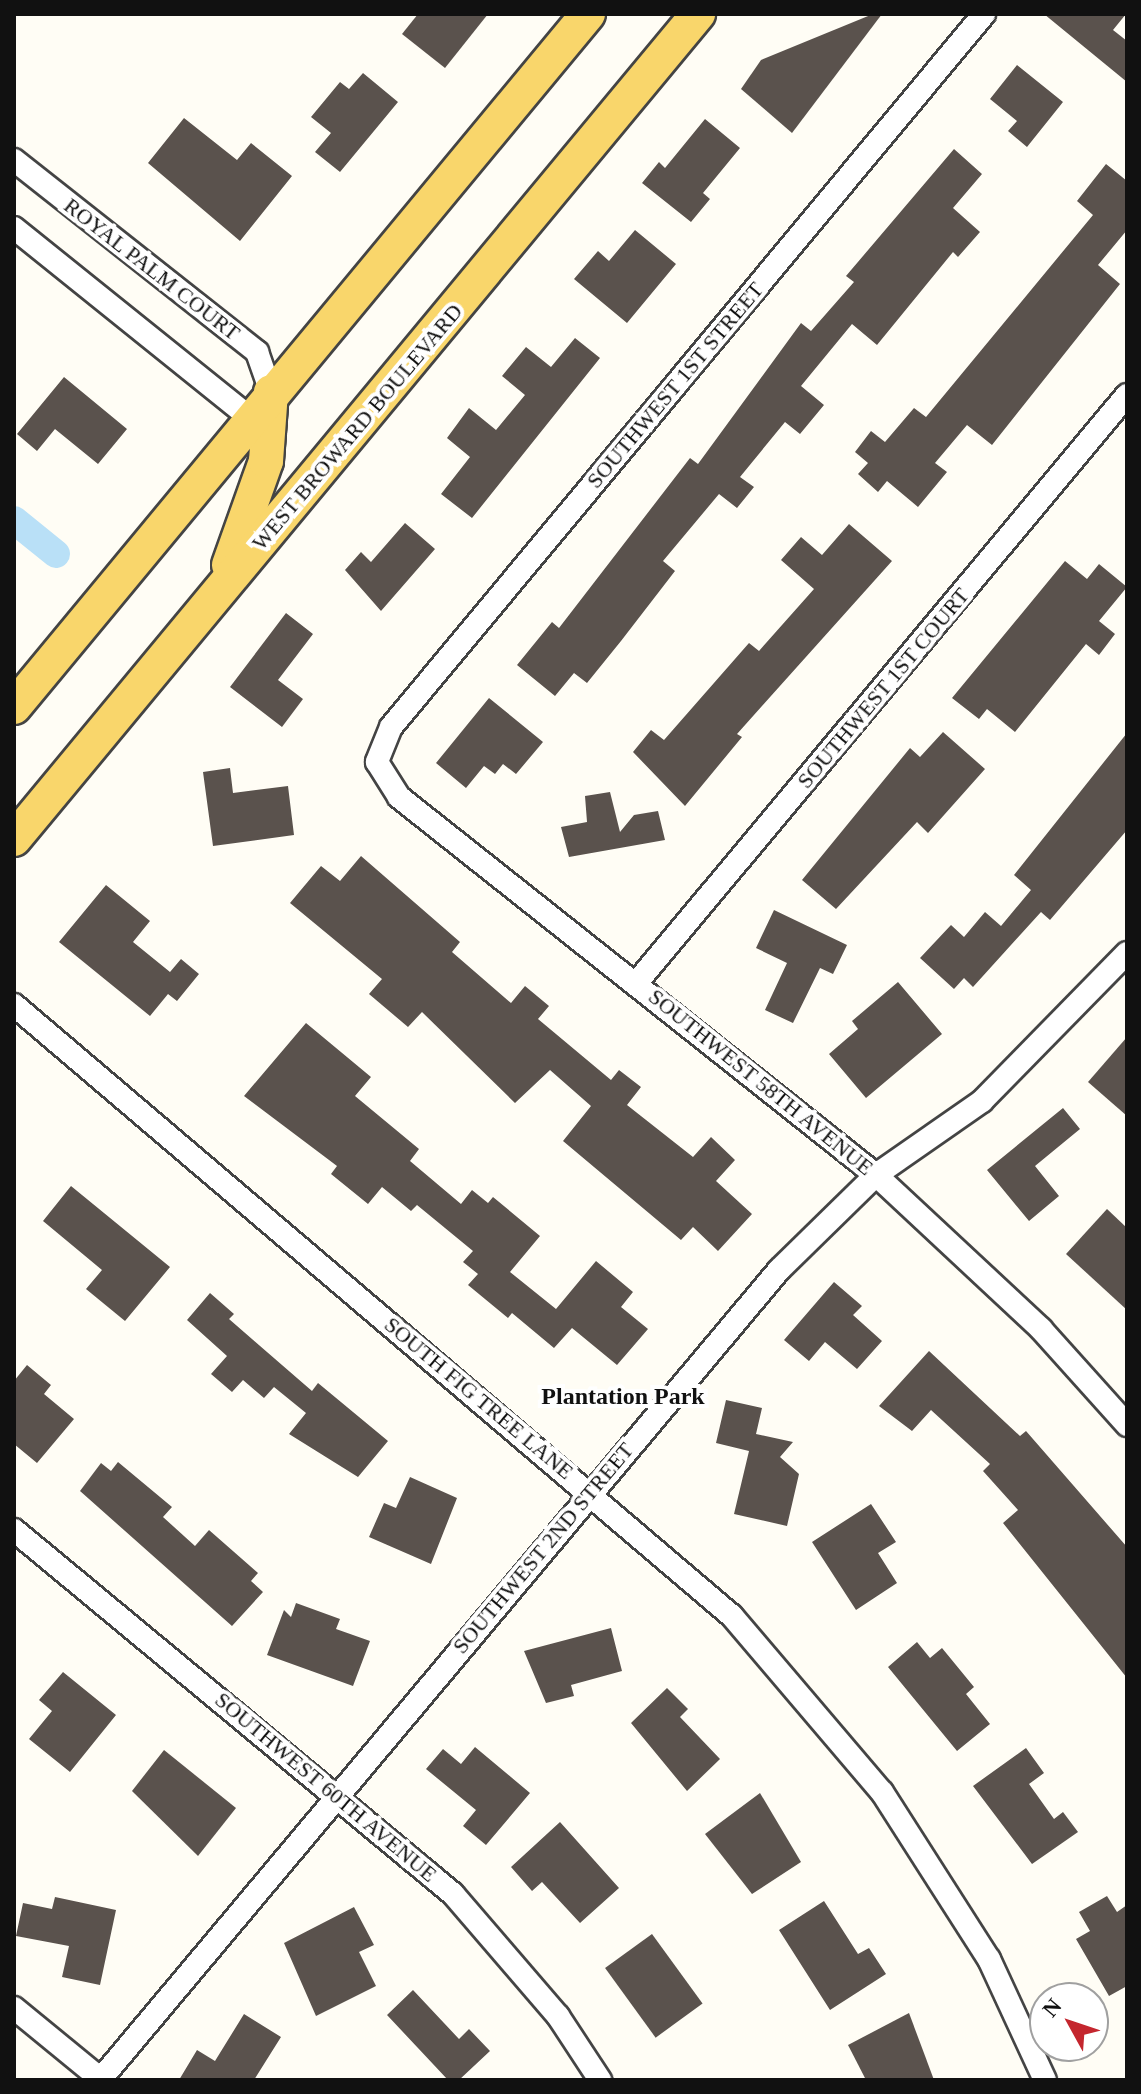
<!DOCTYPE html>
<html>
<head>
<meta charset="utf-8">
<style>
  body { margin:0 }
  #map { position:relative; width:1141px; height:2094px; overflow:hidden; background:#fffdf5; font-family:Georgia,serif }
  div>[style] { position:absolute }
  .canal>* { height:28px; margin:-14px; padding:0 14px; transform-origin:14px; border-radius:14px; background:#b9e0f7 }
  .building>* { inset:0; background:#5a524d; transform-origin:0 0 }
  .roads { filter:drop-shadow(2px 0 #444) drop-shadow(-2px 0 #444) drop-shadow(0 2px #444) drop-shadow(0 -2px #444) }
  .street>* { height:22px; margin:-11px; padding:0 11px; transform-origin:11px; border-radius:11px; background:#fff }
  .primary>* { height:34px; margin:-17px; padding:0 17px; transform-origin:17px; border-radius:17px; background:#f9d66b }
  span { translate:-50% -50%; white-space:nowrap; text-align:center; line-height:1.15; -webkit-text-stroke:8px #fff; paint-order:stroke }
  .street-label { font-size:22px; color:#111 }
  .neighbourhood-label { font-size:24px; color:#111; font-weight:700 }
  .frame { position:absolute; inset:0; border:16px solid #111; pointer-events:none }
  .north { position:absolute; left:1029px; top:1982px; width:80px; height:80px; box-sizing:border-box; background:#fff; border:2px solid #a0a0a0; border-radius:50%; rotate:310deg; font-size:22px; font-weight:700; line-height:32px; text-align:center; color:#111 }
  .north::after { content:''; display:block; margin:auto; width:28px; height:36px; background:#c4262e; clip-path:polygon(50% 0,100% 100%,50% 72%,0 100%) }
</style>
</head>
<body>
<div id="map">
  <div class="canal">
    <div style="left:14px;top:520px;width:54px;rotate:39deg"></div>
  </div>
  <div class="building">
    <div style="clip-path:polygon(418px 14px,488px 14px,445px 68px,402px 34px)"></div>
    <div style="clip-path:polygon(873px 14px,882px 14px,792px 133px,741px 89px,761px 60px)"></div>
    <div style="clip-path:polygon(1044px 14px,1126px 14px,1113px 30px,1127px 41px,1127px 82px)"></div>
    <div style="clip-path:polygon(1017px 65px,1063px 102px,1027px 147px,1008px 131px,1017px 121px,990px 99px)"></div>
    <div style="clip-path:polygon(363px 73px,398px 102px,340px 172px,315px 152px,331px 133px,311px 117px,340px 82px,349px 89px)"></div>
    <div style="clip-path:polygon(184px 118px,237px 160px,251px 143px,292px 176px,240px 241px,148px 163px)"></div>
    <div style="clip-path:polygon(705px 119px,740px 148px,703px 193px,710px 199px,691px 222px,642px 183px,659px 162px,665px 168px)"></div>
    <div style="clip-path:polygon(954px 149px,982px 174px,953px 208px,980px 232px,958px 257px,953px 252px,877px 345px,852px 324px,801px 386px,824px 405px,800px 434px,785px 422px,740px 477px,754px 487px,737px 508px,719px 494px,663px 561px,675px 571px,621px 641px,587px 683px,574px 673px,555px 696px,517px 665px,552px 622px,559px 628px,690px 458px,698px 464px,801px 323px,811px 331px,854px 282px,846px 276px)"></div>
    <div style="clip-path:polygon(1106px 164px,1127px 181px,1127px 230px,1098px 265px,1120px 284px,992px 445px,967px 425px,935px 463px,947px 472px,918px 507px,887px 481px,878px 492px,858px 474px,868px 463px,855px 452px,871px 431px,885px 442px,914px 408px,926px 417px,1093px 215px,1077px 201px)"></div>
    <div style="clip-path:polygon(635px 230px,676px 264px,627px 323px,574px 279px,598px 251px,609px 261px)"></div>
    <div style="clip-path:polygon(575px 338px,600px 358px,472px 518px,441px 494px,470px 457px,447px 438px,469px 408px,496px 430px,525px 395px,502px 376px,526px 347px,551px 367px)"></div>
    <div style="clip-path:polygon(64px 377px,127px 429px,98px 464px,55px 429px,37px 451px,17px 434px)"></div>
    <div style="clip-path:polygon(405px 523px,435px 549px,381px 611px,345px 570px,361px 552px,371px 562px)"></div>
    <div style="clip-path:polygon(849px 524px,892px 561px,737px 734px,742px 737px,685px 806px,633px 752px,651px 730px,664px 740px,749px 643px,759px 651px,814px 589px,781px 560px,801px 537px,822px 555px)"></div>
    <div style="clip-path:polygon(1065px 561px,1087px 579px,1099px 564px,1127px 587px,1099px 621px,1115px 634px,1099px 655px,1086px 644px,1015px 732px,987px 709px,979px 719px,952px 698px)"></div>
    <div style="clip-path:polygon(286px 613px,313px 634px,278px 680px,303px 699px,282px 727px,230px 687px)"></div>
    <div style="clip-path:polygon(489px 698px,543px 742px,516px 774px,503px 764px,495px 774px,484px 766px,466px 788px,436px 763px)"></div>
    <div style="clip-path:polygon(943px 732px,985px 769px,928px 833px,917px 822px,836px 909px,802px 880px,910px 748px,920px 757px)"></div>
    <div style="clip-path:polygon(1127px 733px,1127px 830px,1050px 920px,1041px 912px,973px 987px,964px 978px,954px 989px,920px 958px,951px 925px,964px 937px,985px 912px,1001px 926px,1031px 890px,1014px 875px)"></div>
    <div style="clip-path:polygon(230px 768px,233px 793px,288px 786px,294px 835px,213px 846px,203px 772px)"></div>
    <div style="clip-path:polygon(610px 792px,620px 832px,634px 815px,658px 811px,665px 840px,569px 857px,561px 827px,587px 822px,585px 796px)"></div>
    <div style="clip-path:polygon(361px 856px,460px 942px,452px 952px,511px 1003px,525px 986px,549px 1006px,538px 1019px,611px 1080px,619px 1070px,641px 1087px,627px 1105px,693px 1157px,711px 1137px,735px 1160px,716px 1181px,752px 1214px,718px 1251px,693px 1227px,681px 1240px,563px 1141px,591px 1106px,550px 1070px,515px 1103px,422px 1012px,408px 1027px,369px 994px,382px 979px,290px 903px,321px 866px,340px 881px)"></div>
    <div style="clip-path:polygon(106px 885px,150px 921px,133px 942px,170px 972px,181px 959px,199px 974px,177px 1001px,168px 994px,150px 1016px,59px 942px)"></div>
    <div style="clip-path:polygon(774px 910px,847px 945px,833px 974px,820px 968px,793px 1023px,765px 1010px,787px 963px,756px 948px)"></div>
    <div style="clip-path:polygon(898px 982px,942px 1034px,866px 1098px,829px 1054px,858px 1029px,852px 1021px)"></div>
    <div style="clip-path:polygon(306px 1023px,371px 1077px,355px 1096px,419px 1149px,410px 1161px,461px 1204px,472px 1190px,488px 1203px,493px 1197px,540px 1236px,510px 1272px,556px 1309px,596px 1261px,633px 1292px,621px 1307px,648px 1329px,617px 1365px,572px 1328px,554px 1348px,512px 1313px,508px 1318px,468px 1285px,478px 1274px,463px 1262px,473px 1251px,417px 1205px,411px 1211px,382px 1187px,368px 1204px,331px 1174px,337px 1166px,244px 1096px)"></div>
    <div style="clip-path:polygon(1127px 1037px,1127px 1116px,1088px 1082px)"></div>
    <div style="clip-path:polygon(1063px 1108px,1080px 1129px,1035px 1166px,1059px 1196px,1029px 1221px,987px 1170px)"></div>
    <div style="clip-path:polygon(71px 1186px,170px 1267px,125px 1321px,86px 1289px,102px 1270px,43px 1221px)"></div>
    <div style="clip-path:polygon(1107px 1209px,1127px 1228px,1127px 1310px,1066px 1254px)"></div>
    <div style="clip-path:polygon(834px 1282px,862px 1306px,853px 1315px,882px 1341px,857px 1369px,825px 1342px,809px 1361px,784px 1340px)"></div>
    <div style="clip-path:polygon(210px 1293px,234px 1314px,229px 1319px,312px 1391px,318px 1383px,388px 1441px,358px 1477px,289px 1434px,306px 1413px,274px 1387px,264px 1398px,243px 1380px,232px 1392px,211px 1374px,227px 1356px,187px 1320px)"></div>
    <div style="clip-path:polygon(929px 1351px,1020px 1436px,1026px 1431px,1127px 1547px,1127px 1678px,1003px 1523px,1018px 1510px,983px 1471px,990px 1464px,931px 1410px,912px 1431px,879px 1406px)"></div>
    <div style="clip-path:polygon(27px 1365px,51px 1385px,44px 1394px,74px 1419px,37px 1463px,14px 1444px,14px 1381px)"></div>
    <div style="clip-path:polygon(726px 1400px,762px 1408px,756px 1434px,793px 1442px,780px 1457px,799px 1474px,787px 1526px,734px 1514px,749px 1451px,716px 1443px)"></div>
    <div style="clip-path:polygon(118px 1462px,172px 1507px,163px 1517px,195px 1546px,209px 1530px,258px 1573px,251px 1581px,263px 1592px,232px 1626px,80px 1491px,101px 1463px,111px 1471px)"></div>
    <div style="clip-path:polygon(410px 1477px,457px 1498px,431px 1564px,369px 1537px,384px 1503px,396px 1508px)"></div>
    <div style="clip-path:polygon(871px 1504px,896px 1542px,878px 1553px,897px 1583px,856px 1610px,812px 1542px)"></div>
    <div style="clip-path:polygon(296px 1603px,340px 1619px,336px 1629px,370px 1641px,353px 1686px,267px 1655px,284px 1610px,291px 1617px)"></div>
    <div style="clip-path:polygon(611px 1628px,622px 1671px,571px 1685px,574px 1696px,546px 1703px,524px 1651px)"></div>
    <div style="clip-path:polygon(917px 1642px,930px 1658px,942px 1648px,974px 1687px,966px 1694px,990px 1724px,957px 1751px,888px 1667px)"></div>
    <div style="clip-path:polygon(63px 1672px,116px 1715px,70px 1772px,29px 1739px,52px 1711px,39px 1700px)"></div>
    <div style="clip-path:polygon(667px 1688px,688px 1709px,680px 1717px,720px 1759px,687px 1791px,631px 1723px)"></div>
    <div style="clip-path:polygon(475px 1747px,530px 1793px,486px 1845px,463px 1826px,476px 1810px,426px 1769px,443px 1749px,461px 1764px)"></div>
    <div style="clip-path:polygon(1026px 1748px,1044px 1773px,1029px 1784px,1054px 1819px,1063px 1812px,1078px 1832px,1032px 1864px,973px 1786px)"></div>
    <div style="clip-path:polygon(164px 1750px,236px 1808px,198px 1856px,132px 1791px)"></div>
    <div style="clip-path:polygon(760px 1793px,801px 1862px,752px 1894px,705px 1834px)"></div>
    <div style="clip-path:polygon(560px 1822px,619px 1888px,580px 1923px,542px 1882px,532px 1891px,511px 1867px)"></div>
    <div style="clip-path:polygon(1107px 1896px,1117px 1912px,1127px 1905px,1127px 1986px,1109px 1996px,1076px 1939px,1090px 1931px,1079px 1912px)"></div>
    <div style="clip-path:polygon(55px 1897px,116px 1910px,100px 1985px,62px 1977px,69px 1946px,16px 1936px,23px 1903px,52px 1909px)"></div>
    <div style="clip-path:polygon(824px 1901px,858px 1954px,869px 1948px,886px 1974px,830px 2010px,779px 1930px)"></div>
    <div style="clip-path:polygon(354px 1907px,374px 1945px,359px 1952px,376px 1986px,316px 2016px,284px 1943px)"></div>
    <div style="left:652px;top:1934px;width:86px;height:58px;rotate:54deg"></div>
    <div style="clip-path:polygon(413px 1990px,459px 2039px,469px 2029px,490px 2051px,459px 2080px,448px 2080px,387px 2015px)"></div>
    <div style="clip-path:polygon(909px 2013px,934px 2080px,866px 2080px,848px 2045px)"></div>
    <div style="clip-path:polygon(244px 2014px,281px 2037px,254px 2080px,179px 2080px,197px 2050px,215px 2061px)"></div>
  </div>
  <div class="roads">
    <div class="street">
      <div style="left:984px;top:14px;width:927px;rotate:129.75deg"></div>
      <div style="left:391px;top:727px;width:38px;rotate:112deg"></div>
      <div style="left:377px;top:762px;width:41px;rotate:57.8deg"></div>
      <div style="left:399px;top:797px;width:609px;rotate:38.4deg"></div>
      <div style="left:876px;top:1175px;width:226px;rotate:43deg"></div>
      <div style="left:1041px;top:1329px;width:129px;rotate:48.1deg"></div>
      <div style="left:14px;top:160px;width:310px;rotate:38.3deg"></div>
      <div style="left:257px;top:352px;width:42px;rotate:70.7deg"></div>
      <div style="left:14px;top:228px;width:303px;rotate:38.8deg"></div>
      <div style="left:638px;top:981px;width:763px;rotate:-50.16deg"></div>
      <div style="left:14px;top:1005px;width:943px;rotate:40.4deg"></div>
      <div style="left:732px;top:1616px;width:231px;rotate:49.6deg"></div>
      <div style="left:882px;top:1792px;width:198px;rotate:57.4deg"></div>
      <div style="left:989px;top:1959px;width:133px;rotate:65.2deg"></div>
      <div style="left:14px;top:1530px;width:570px;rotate:39.66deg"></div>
      <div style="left:453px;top:1894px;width:161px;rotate:49.3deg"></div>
      <div style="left:558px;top:2016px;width:77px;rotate:56.7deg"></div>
      <div style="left:14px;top:2008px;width:114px;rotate:39.3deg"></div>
      <div style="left:100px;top:2080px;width:1057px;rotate:-50.03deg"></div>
      <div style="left:779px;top:1270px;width:136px;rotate:-44.4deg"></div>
      <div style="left:876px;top:1175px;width:129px;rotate:-34.9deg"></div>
      <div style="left:982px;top:1101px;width:207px;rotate:-45.6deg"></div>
    </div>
    <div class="primary">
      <div style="left:229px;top:565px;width:110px;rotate:-70.4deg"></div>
      <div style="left:266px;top:461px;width:69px;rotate:-85.9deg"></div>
      <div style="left:14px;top:707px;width:900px;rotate:-50.37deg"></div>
      <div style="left:14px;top:839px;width:1072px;rotate:-50.34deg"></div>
    </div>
  </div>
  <div class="street-label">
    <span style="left:152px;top:269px;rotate:38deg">ROYAL PALM COURT</span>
    <span style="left:675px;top:385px;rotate:-50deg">SOUTHWEST 1ST STREET</span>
    <span style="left:357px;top:427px;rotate:-50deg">WEST BROWARD BOULEVARD</span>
    <span style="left:883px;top:688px;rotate:-50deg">SOUTHWEST 1ST COURT</span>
    <span style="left:761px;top:1082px;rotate:39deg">SOUTHWEST 58TH AVENUE</span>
    <span style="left:479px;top:1398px;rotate:40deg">SOUTH FIG TREE LANE</span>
    <span style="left:543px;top:1548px;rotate:-50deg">SOUTHWEST 2ND STREET</span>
    <span style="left:326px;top:1787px;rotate:40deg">SOUTHWEST 60TH AVENUE</span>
  </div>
  <div class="neighbourhood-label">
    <span style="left:623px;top:1397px">Plantation Park</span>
  </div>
  <div class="frame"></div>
  <div class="north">N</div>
</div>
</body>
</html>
